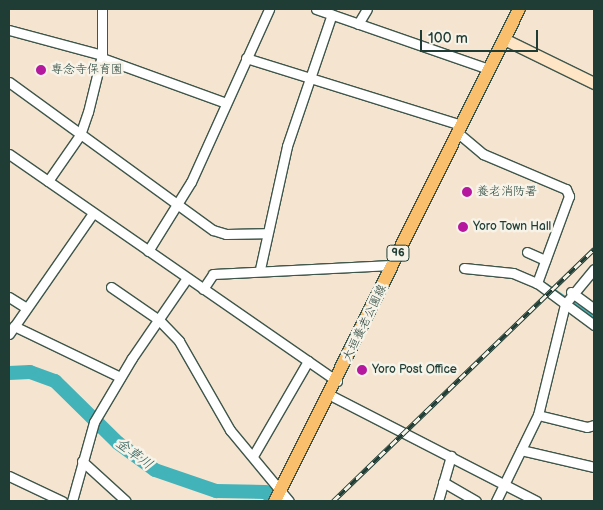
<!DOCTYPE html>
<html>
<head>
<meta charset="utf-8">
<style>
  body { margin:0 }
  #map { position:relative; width:603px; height:510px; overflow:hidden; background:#f5e5d0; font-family:"Balsamiq Sans","Klee One",sans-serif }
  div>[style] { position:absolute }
  .stream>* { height:2.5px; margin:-1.25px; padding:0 1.25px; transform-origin:1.25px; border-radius:1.25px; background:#43b3ba }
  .river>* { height:14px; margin:-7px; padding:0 7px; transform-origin:7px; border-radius:7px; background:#43b3ba }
  .roads { filter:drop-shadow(1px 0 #3f564b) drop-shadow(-1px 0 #3f564b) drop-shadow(0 1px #3f564b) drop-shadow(0 -1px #3f564b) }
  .street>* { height:9px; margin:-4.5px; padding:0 4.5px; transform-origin:4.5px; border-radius:4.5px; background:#fff }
  .secondary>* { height:11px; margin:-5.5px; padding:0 5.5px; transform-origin:5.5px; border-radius:5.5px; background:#fde5c5 }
  .primary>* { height:12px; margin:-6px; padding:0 6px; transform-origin:6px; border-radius:6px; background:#f9bf6d }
  .rail>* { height:4.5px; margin-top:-2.25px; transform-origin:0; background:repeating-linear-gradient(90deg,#f7f3e8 0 8px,#1f3d34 0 16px); box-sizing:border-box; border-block:1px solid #1f3d34 }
  .dots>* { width:14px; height:14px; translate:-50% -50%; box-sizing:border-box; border:2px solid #f7f3e8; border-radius:50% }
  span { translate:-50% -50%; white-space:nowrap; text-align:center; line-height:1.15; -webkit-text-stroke:5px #f7f3e8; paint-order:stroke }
  .shield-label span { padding:1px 4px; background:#f7f3e8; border:1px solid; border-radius:4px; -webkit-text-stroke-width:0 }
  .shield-label { font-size:11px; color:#1f3d34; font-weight:700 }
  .poi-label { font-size:12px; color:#1f3d34 }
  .left { translate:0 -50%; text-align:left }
  .street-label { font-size:12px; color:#1f3d34 }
  .water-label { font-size:14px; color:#285a56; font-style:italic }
  .frame { position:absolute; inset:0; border:10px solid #1f3d34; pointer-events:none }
  .scale { position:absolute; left:420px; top:30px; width:118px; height:22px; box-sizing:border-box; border:2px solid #1f3d34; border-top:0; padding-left:6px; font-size:15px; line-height:18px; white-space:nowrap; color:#1f3d34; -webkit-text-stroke:4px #f7f3e8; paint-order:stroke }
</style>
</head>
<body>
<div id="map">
  <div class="stream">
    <div style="left:546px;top:284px;width:58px;rotate:34.5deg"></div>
  </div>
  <div class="river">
    <div style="left:9px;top:373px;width:21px;rotate:-3deg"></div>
    <div style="left:30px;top:372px;width:27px;rotate:20deg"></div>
    <div style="left:55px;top:381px;width:88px;rotate:44.5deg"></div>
    <div style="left:118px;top:443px;width:46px;rotate:36.1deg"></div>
    <div style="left:155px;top:470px;width:65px;rotate:19deg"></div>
    <div style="left:216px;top:491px;width:49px;rotate:1.2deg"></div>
    <div style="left:265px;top:492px;width:15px;rotate:37deg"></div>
  </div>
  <div class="roads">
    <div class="street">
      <div style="left:316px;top:9px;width:182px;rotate:19.2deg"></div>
      <div style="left:358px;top:24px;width:17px;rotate:-59deg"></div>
      <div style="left:9px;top:30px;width:96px;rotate:15deg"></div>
      <div style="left:102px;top:58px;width:132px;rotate:19.9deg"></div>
      <div style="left:246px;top:58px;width:225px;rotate:17.3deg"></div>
      <div style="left:9px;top:82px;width:252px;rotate:36deg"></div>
      <div style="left:213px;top:230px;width:14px;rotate:17deg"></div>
      <div style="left:226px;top:234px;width:39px;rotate:-1deg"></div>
      <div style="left:458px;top:133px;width:33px;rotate:40deg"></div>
      <div style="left:483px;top:154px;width:90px;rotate:22.9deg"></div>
      <div style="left:566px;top:189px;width:8px;rotate:67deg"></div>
      <div style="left:569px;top:196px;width:93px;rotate:110.2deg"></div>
      <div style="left:9px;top:154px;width:399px;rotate:34.7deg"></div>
      <div style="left:48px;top:181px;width:56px;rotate:-55.2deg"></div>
      <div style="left:80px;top:135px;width:24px;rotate:-71deg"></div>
      <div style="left:88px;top:112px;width:59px;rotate:-76.2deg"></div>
      <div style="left:102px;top:55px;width:46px;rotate:-90deg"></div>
      <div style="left:148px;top:251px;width:81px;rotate:-58.1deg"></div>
      <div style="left:191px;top:182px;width:190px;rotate:-65.7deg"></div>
      <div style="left:527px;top:252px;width:20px;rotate:24deg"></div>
      <div style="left:464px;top:268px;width:49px;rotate:5.8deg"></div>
      <div style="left:513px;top:273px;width:26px;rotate:23deg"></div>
      <div style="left:537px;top:283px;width:71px;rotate:36.4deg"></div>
      <div style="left:260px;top:269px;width:126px;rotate:-77.6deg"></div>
      <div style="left:287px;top:146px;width:139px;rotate:-71.2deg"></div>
      <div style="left:111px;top:287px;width:58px;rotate:34.5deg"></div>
      <div style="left:159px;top:320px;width:29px;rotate:46deg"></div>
      <div style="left:179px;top:341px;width:103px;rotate:60.2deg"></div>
      <div style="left:230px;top:430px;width:92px;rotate:50.3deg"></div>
      <div style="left:203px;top:289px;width:18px;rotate:-56deg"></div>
      <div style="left:213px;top:274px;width:179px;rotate:-2.9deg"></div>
      <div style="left:571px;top:292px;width:29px;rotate:36deg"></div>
      <div style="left:9px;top:297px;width:19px;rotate:32deg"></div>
      <div style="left:14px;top:326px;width:118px;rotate:25.7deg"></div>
      <div style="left:9px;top:334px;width:147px;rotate:-55.2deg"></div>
      <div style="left:330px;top:395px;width:232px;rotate:27.2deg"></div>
      <div style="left:538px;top:415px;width:50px;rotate:13.8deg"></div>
      <div style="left:587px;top:427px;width:7px;rotate:-16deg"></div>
      <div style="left:521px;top:450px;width:75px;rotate:13.1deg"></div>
      <div style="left:253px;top:456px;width:110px;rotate:-59.9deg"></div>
      <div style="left:82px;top:461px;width:59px;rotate:42.3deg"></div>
      <div style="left:9px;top:476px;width:59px;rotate:25.3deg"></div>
      <div style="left:443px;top:482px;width:38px;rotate:30deg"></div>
      <div style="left:72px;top:501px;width:82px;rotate:-74.4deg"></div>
      <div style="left:94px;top:422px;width:74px;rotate:-59.3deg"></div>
      <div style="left:132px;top:358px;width:97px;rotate:-55.5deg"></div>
      <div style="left:438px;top:501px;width:47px;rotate:-73.9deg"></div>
      <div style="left:496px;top:501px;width:96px;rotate:-64deg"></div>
      <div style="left:538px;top:415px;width:114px;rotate:-76.3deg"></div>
      <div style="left:565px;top:304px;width:45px;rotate:-50.4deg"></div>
    </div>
    <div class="secondary">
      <div style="left:504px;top:39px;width:100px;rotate:26.1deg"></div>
    </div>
    <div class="primary">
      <div style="left:275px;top:501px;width:549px;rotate:-63.62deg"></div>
    </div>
  </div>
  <div class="rail">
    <div style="left:333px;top:501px;width:363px;rotate:-44deg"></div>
  </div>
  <div class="dots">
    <div style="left:41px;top:70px;background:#b5179e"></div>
    <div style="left:467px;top:192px;background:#b5179e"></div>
    <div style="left:463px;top:227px;background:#b5179e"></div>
    <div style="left:362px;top:370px;background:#b5179e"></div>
  </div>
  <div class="shield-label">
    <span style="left:398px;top:253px">96</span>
  </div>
  <div class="poi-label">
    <span class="left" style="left:51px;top:70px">専念寺保育園</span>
    <span class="left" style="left:477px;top:192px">養老消防署</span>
    <span class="left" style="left:473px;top:227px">Yoro Town Hall</span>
    <span class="left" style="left:372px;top:370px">Yoro Post Office</span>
  </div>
  <div class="street-label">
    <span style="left:365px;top:323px;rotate:-64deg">大垣養老公園線</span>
  </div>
  <div class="water-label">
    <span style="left:134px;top:454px;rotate:37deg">金草川</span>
  </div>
  <div class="frame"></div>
  <div class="scale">100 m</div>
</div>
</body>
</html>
